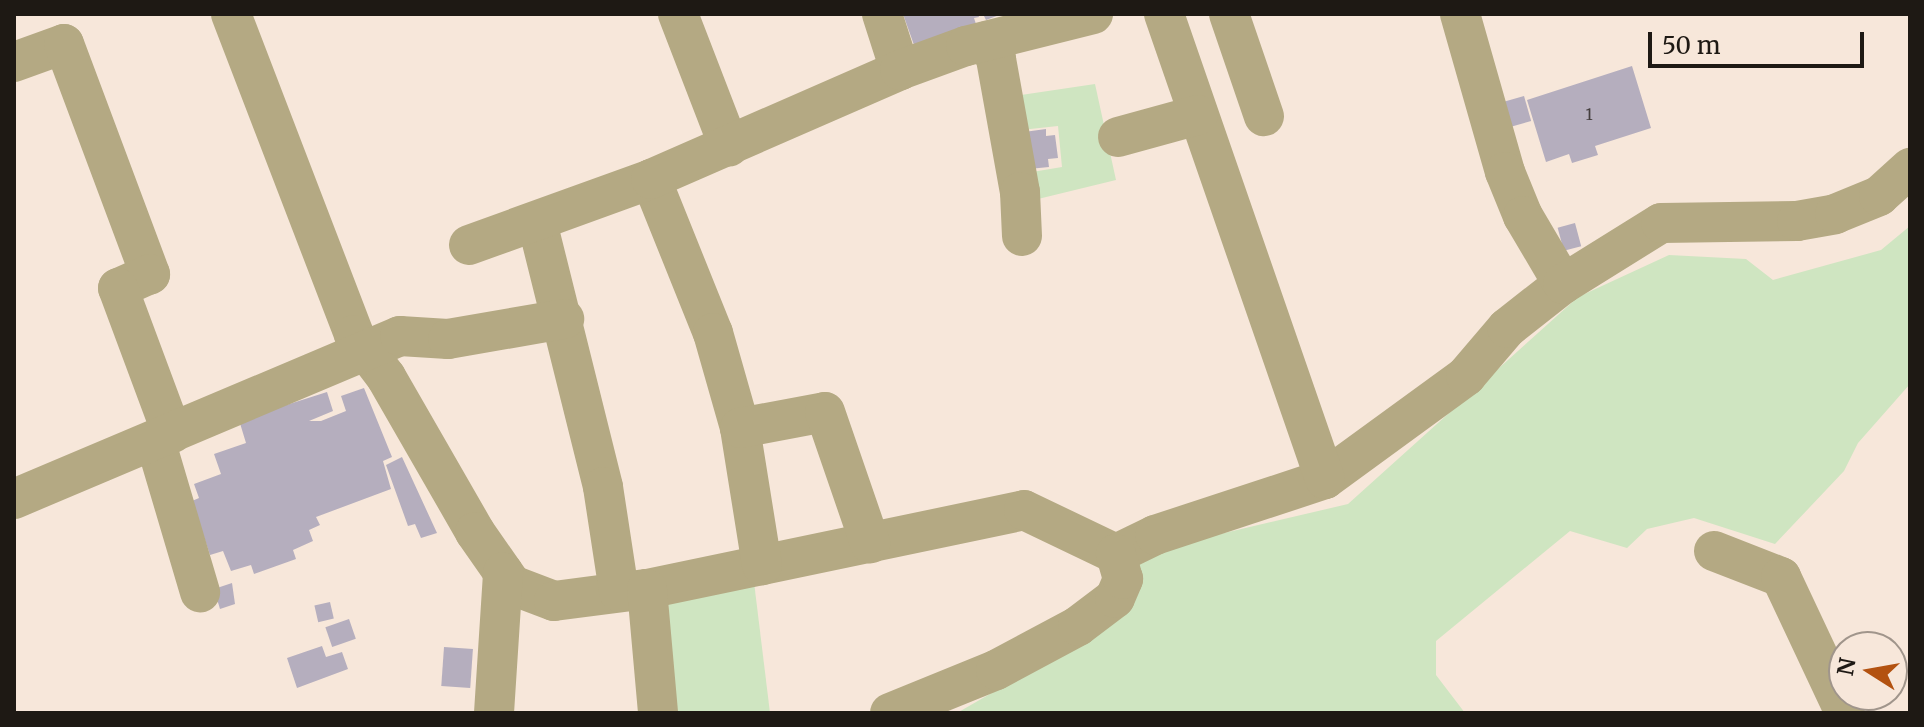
<!DOCTYPE html>
<html>
<head>
<meta charset="utf-8">
<style>
  body { margin:0 }
  #map { position:relative; width:1924px; height:727px; overflow:hidden; background:#f7e7da; font-family:Merriweather,serif }
  div>[style] { position:absolute }
  .green>* { inset:0; background:#cfe5c1 }
  .building>* { inset:0; background:#b5aebe; transform-origin:0 0 }
  .minor>* { height:40px; margin:-20px; padding:0 20px; transform-origin:20px; border-radius:20px; background:#b4a983 }
  span { translate:-50% -50%; white-space:nowrap; text-align:center; line-height:1.15; -webkit-text-stroke:6px #f7e7da; paint-order:stroke }
  .number-label { font-size:16px; color:#443e3e }
  .number-label span { -webkit-text-stroke-width:0 }
  .frame { position:absolute; inset:0; border:16px solid #1e1914; pointer-events:none }
  .north { position:absolute; left:1828px; top:631px; width:80px; height:80px; box-sizing:border-box; background:#f7e7da; border:2px solid #a0958b; border-radius:50%; rotate:281deg; font-size:22px; font-weight:700; line-height:32px; text-align:center; color:#1e1914 }
  .north::after { content:''; display:block; margin:auto; width:28px; height:36px; background:#b35210; clip-path:polygon(50% 0,100% 100%,50% 72%,0 100%) }
  .scale { position:absolute; left:1648px; top:32px; width:216px; height:36px; box-sizing:border-box; border:4px solid #1e1914; border-top:0; padding-left:10px; font-size:24px; line-height:28px; white-space:nowrap; color:#1e1914; -webkit-text-stroke:6px #f7e7da; paint-order:stroke }
</style>
</head>
<body>
<div id="map">
  <div class="green">
    <div style="clip-path:polygon(1095px 84px,1116px 180px,1038px 199px,1032px 172px,1062px 167px,1058px 126px,1021px 130px,1015px 96px)"></div>
    <div style="clip-path:polygon(1910px 226px,1910px 384px,1858px 443px,1844px 471px,1775px 544px,1694px 518px,1647px 529px,1627px 548px,1570px 531px,1436px 641px,1436px 675px,1465px 713px,957px 713px,1094px 634px,1118px 558px,1348px 504px,1578px 297px,1669px 255px,1746px 259px,1773px 280px,1881px 250px)"></div>
    <div style="clip-path:polygon(754px 582px,770px 713px,672px 713px,668px 598px)"></div>
  </div>
  <div class="building">
    <div style="clip-path:polygon(903px 14px,978px 14px,979px 17px,974px 18px,976px 24px,914px 45px)"></div>
    <div style="clip-path:polygon(983px 14px,1002px 14px,986px 20px)"></div>
    <div style="clip-path:polygon(1632px 66px,1651px 128px,1595px 146px,1598px 155px,1572px 163px,1569px 154px,1546px 162px,1527px 100px)"></div>
    <div style="left:1524px;top:96px;width:26px;height:20px;rotate:74deg"></div>
    <div style="clip-path:polygon(1046px 129px,1046px 136px,1055px 135px,1058px 158px,1048px 159px,1049px 167px,1029px 169px,1024px 132px)"></div>
    <div style="left:1575px;top:223px;width:24px;height:18px;rotate:75deg"></div>
    <div style="clip-path:polygon(364px 388px,392px 457px,383px 461px,391px 489px,316px 517px,320px 525px,309px 530px,313px 541px,293px 550px,296px 559px,254px 574px,251px 565px,231px 571px,223px 551px,210px 555px,192px 501px,199px 498px,194px 484px,221px 474px,214px 454px,246px 443px,239px 420px,327px 392px,333px 411px,309px 421px,321px 421px,346px 411px,341px 396px)"></div>
    <div style="clip-path:polygon(402px 457px,437px 533px,421px 538px,415px 524px,408px 526px,386px 465px)"></div>
    <div style="clip-path:polygon(232px 583px,235px 604px,220px 609px,214px 589px)"></div>
    <div style="left:330px;top:602px;width:17px;height:16px;rotate:77deg"></div>
    <div style="left:349px;top:619px;width:21px;height:25px;rotate:71deg"></div>
    <div style="clip-path:polygon(322px 646px,326px 657px,342px 652px,348px 669px,297px 688px,287px 658px)"></div>
    <div style="left:444px;top:647px;width:29px;height:39px;rotate:4deg"></div>
  </div>
  <div class="minor">
    <div style="left:231px;top:14px;width:344px;rotate:69deg"></div>
    <div style="left:354px;top:335px;width:53px;rotate:52.7deg"></div>
    <div style="left:386px;top:377px;width:179px;rotate:60.1deg"></div>
    <div style="left:475px;top:532px;width:65px;rotate:55.1deg"></div>
    <div style="left:512px;top:585px;width:45px;rotate:20.9deg"></div>
    <div style="left:554px;top:601px;width:94px;rotate:-7.4deg"></div>
    <div style="left:647px;top:589px;width:385px;rotate:-11.8deg"></div>
    <div style="left:1024px;top:510px;width:102px;rotate:25.6deg"></div>
    <div style="left:1116px;top:554px;width:43px;rotate:-26deg"></div>
    <div style="left:1155px;top:535px;width:179px;rotate:-18.2deg"></div>
    <div style="left:1325px;top:479px;width:175px;rotate:-36.1deg"></div>
    <div style="left:1466px;top:376px;width:63px;rotate:-49.5deg"></div>
    <div style="left:1507px;top:328px;width:71px;rotate:-38.2deg"></div>
    <div style="left:678px;top:14px;width:142px;rotate:68.9deg"></div>
    <div style="left:882px;top:14px;width:59px;rotate:72.2deg"></div>
    <div style="left:1164px;top:14px;width:492px;rotate:70.9deg"></div>
    <div style="left:1229px;top:14px;width:108px;rotate:71.1deg"></div>
    <div style="left:1460px;top:14px;width:164px;rotate:74.1deg"></div>
    <div style="left:1505px;top:172px;width:48px;rotate:67.8deg"></div>
    <div style="left:1523px;top:216px;width:79px;rotate:59.5deg"></div>
    <div style="left:1563px;top:284px;width:115px;rotate:-31.9deg"></div>
    <div style="left:1661px;top:223px;width:136px;rotate:-0.8deg"></div>
    <div style="left:1797px;top:221px;width:39px;rotate:-10deg"></div>
    <div style="left:1835px;top:214px;width:48px;rotate:-22.2deg"></div>
    <div style="left:1879px;top:196px;width:42px;rotate:-42.1deg"></div>
    <div style="left:987px;top:41px;width:20px;rotate:63deg"></div>
    <div style="left:996px;top:59px;width:135px;rotate:79.8deg"></div>
    <div style="left:1020px;top:192px;width:44px;rotate:87.4deg"></div>
    <div style="left:14px;top:62px;width:53px;rotate:-19.8deg"></div>
    <div style="left:64px;top:44px;width:246px;rotate:69.5deg"></div>
    <div style="left:150px;top:274px;width:35px;rotate:156deg"></div>
    <div style="left:118px;top:288px;width:155px;rotate:69.6deg"></div>
    <div style="left:1118px;top:137px;width:83px;rotate:-15.4deg"></div>
    <div style="left:651px;top:179px;width:166px;rotate:68.1deg"></div>
    <div style="left:713px;top:333px;width:99px;rotate:74.1deg"></div>
    <div style="left:740px;top:428px;width:139px;rotate:80.9deg"></div>
    <div style="left:537px;top:222px;width:273px;rotate:76deg"></div>
    <div style="left:603px;top:487px;width:106px;rotate:81.3deg"></div>
    <div style="left:469px;top:245px;width:194px;rotate:-19.9deg"></div>
    <div style="left:651px;top:179px;width:272px;rotate:-23.6deg"></div>
    <div style="left:900px;top:70px;width:70px;rotate:-20deg"></div>
    <div style="left:966px;top:46px;width:131px;rotate:-14.1deg"></div>
    <div style="left:740px;top:428px;width:86px;rotate:-10.7deg"></div>
    <div style="left:825px;top:412px;width:139px;rotate:71deg"></div>
    <div style="left:155px;top:440px;width:159px;rotate:73.5deg"></div>
    <div style="left:14px;top:499px;width:419px;rotate:-22.9deg"></div>
    <div style="left:400px;top:336px;width:48px;rotate:3.6deg"></div>
    <div style="left:448px;top:339px;width:118px;rotate:-9.8deg"></div>
    <div style="left:1714px;top:551px;width:72px;rotate:21.2deg"></div>
    <div style="left:1781px;top:577px;width:150px;rotate:64.8deg"></div>
    <div style="left:647px;top:589px;width:124px;rotate:84.9deg"></div>
    <div style="left:494px;top:713px;width:141px;rotate:-86.3deg"></div>
    <div style="left:890px;top:713px;width:114px;rotate:-22.1deg"></div>
    <div style="left:996px;top:670px;width:93px;rotate:-28.2deg"></div>
    <div style="left:1078px;top:626px;width:46px;rotate:-37.1deg"></div>
    <div style="left:1115px;top:598px;width:21px;rotate:-67deg"></div>
    <div style="left:1123px;top:579px;width:26px;rotate:-106deg"></div>
  </div>
  <div class="number-label">
    <span style="left:1589px;top:114px">1</span>
  </div>
  <div class="frame"></div>
  <div class="north">N</div>
  <div class="scale">50 m</div>
</div>
</body>
</html>
